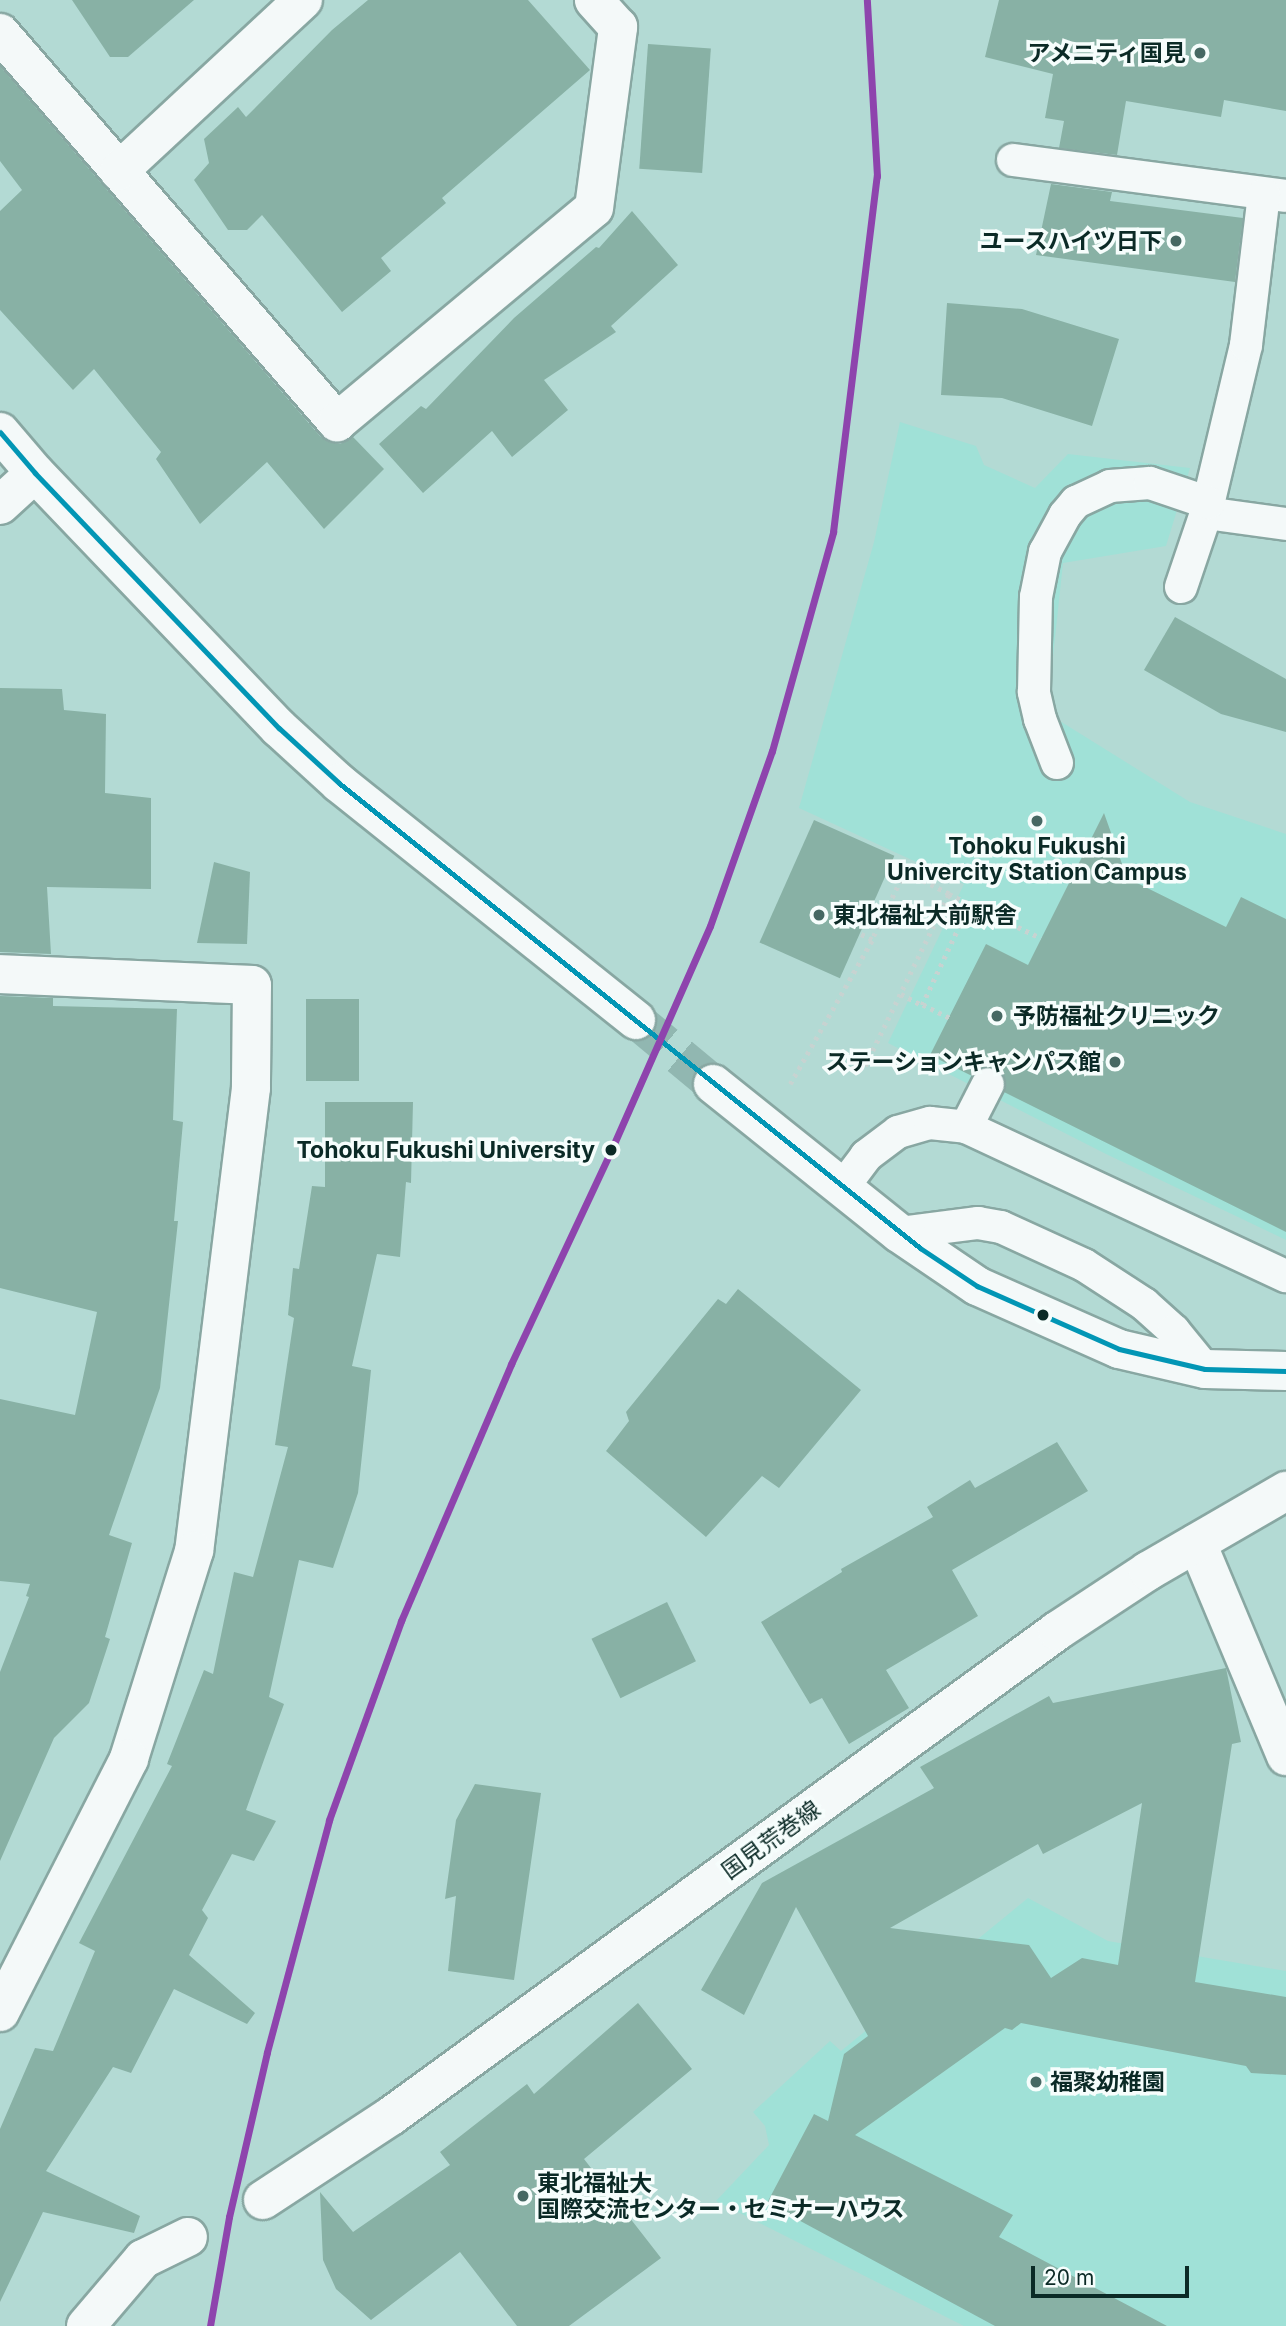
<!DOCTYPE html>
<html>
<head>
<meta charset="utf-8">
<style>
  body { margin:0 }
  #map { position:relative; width:1286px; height:2326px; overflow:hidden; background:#b3dad4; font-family:Inter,"Noto Sans JP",sans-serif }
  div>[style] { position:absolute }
  .built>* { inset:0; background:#a0e1d7 }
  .building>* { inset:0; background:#88b1a5; transform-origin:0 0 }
  .tertiary-tunnel>* { height:38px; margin-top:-19px; transform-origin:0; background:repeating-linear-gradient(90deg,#91b7b1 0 38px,transparent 0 57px) }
  .path>* { height:4.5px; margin-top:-2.25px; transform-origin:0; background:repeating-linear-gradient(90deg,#c7d3d1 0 3.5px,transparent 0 8.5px) }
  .roads { filter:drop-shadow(2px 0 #88a7a2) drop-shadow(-2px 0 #88a7a2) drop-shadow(0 2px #88a7a2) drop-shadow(0 -2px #88a7a2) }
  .service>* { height:32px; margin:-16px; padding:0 16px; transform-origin:16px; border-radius:16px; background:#f4f9f9 }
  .minor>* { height:38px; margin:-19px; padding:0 19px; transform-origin:19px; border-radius:19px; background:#f4f9f9 }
  .tertiary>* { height:38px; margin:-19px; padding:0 19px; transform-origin:19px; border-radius:19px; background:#f4f9f9 }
  .bus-1>* { height:5px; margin:-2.5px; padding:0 2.5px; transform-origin:2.5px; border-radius:2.5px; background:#0296b5 }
  .rail-1>* { height:7px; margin:-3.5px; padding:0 3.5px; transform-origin:3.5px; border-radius:3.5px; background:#8e44ad }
  .dots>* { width:19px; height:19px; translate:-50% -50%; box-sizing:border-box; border:4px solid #f6fdfc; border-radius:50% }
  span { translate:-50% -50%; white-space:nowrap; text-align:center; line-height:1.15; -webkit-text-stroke:7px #f6fdfc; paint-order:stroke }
  .poi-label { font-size:23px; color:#0b2a26; font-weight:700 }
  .right { translate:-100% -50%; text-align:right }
  .left { translate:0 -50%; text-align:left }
  .stop-label { font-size:23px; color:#0b2a26; font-weight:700 }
  .street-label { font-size:23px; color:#0b2a26 }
  .scale { position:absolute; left:1031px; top:2266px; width:158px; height:32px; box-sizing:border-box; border:4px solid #0b2a26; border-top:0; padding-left:9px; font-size:21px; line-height:24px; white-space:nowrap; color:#0b2a26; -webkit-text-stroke:5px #f6fdfc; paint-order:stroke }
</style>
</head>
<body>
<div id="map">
  <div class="built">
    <div style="clip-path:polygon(900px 422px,976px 446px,984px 465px,1035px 488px,1068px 454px,1190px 468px,1166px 546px,1063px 563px,1047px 713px,1190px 802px,1286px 834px,1286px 1240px,1106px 1154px,888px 1043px,964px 884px,799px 808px,874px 542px)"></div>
    <div style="clip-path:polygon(1028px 1898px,1108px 1941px,1286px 1971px,1286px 2326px,964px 2326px,716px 2201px,769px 2145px,765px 2126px,753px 2112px,830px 2041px,841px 2051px)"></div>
  </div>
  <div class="building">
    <div style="clip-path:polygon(72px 0,194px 0,128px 57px,110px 57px)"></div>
    <div style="clip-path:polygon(368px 0,528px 0,590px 70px,442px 198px,446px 203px,381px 258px,391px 271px,342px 312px,262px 215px,247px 230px,228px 230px,194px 180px,209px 163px,204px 139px,238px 107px,246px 117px,332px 30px)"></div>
    <div style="clip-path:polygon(999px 0,1286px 0,1286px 111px,1224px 100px,1221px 117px,1126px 101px,1117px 155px,1059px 148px,1064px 121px,1045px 118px,1053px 74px,985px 57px)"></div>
    <div style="left:648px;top:44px;width:63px;height:125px;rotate:4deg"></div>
    <div style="clip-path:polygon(0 66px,320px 436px,329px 442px,340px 444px,353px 437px,384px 469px,324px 529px,267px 462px,200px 524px,156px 459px,161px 452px,94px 369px,73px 390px,0 310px,0 211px,22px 190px,0 161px)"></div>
    <div style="clip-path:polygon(1051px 184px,1112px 192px,1110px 201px,1243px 218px,1235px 282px,1036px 255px)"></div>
    <div style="clip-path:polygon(632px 211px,678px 265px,611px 326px,616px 332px,544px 380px,568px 410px,512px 457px,492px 431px,423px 493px,379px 444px,421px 406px,426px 409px,514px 318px,596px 247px,599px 248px)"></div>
    <div style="clip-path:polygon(947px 303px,1022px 309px,1119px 339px,1092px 426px,1002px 398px,941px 395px)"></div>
    <div style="clip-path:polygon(1175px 617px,1286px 679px,1286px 732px,1221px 714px,1144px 670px)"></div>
    <div style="clip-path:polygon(0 688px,62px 689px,64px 710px,106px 714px,105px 793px,151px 798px,151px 889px,47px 887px,51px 954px,0 952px)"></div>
    <div style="clip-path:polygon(1104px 813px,1127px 878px,1226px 927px,1241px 897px,1286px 919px,1286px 1232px,1004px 1092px,1004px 1075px,996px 1067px,979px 1068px,972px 1076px,930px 1055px,986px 944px,1028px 965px)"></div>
    <div style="left:814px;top:820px;width:88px;height:134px;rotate:24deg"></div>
    <div style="clip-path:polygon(214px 862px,250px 872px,247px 944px,197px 943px)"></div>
    <div style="clip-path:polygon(0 996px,53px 998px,53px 1006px,177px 1009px,173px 1120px,183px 1122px,174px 1221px,178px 1221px,160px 1388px,109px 1535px,132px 1543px,105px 1637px,110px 1639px,89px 1703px,54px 1738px,0 1861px,0 1672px,29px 1597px,26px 1596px,30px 1584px,0 1581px,0 1399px,75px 1415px,97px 1312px,0 1288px)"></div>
    <div style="left:306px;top:999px;width:53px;height:82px"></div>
    <div style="clip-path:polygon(325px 1102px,413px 1102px,411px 1183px,406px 1182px,400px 1257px,377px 1254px,352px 1366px,371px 1370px,358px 1493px,333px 1568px,299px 1560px,269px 1697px,284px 1704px,246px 1810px,276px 1821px,254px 1861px,232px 1854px,202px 1910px,208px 1918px,189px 1955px,255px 2013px,247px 2024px,174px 1989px,131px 2073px,113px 2067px,46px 2171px,140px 2216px,134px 2233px,43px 2212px,0 2302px,0 2129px,35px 2048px,53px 2051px,95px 1951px,79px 1943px,172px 1766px,167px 1764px,204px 1670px,213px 1674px,234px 1572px,253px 1577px,288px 1447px,275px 1445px,294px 1318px,288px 1315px,293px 1268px,299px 1269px,312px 1186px,325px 1187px)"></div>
    <div style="clip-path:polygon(738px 1289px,861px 1390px,779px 1488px,762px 1476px,706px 1537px,606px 1451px,629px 1421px,626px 1412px,718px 1299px,726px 1304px)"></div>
    <div style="clip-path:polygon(1057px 1442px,1088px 1491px,952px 1570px,978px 1616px,886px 1670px,909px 1708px,849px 1744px,822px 1698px,810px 1704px,761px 1622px,842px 1572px,841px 1569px,933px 1517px,927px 1507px,970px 1480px,975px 1488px)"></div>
    <div style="left:667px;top:1602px;width:66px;height:84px;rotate:64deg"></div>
    <div style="clip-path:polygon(evenodd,1226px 1668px,1241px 1742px,1232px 1744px,1195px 1982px,1286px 1997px,1286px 2075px,1251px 2073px,1246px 2066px,1021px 2023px,1012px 2030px,1005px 2028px,855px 2135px,1013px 2215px,999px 2237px,1167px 2326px,995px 2326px,767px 2203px,814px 2114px,828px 2121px,844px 2054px,868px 2036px,796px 1907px,744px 2015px,701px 1990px,762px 1883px,934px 1788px,920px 1767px,1049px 1696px,1053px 1703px,1226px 1668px,1142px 1803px,1118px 1965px,1082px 1958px,1051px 1978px,1029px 1945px,890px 1928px,1038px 1844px,1043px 1854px,1142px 1803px)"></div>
    <div style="clip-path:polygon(475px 1784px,541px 1793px,514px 1980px,448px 1971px,456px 1896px,445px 1899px,456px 1820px)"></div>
    <div style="clip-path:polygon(638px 2003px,692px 2069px,584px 2159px,661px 2258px,569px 2326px,517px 2326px,460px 2252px,371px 2320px,336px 2289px,323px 2260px,320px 2192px,353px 2232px,450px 2165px,440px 2152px,527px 2084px,534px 2094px)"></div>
  </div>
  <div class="tertiary-tunnel">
    <div style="left:636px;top:1020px;width:100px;rotate:39.7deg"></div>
  </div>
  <div class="path">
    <div style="left:949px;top:894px;width:102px;rotate:25.6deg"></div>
    <div style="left:901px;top:994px;width:24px;rotate:28deg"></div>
    <div style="left:949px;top:1018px;width:30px;rotate:-154deg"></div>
    <div style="left:922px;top:1005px;width:113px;rotate:-64.8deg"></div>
    <div style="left:865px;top:1066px;width:191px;rotate:-64deg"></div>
    <div style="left:949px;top:894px;width:49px;rotate:-153.4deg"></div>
    <div style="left:905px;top:872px;width:76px;rotate:115.9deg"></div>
    <div style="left:790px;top:1084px;width:166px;rotate:-60.3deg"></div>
    <div style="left:872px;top:940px;width:16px;rotate:-153deg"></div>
  </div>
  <div class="roads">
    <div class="service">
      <div style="left:1013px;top:160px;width:274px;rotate:7.5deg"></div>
      <div style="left:1206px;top:513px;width:81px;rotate:7.8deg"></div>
      <div style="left:1181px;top:587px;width:78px;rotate:-71.3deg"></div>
      <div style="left:1206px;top:513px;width:173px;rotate:-76.6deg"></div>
      <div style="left:1246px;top:345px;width:152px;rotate:-83.2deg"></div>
      <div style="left:1057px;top:763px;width:47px;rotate:-111.1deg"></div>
      <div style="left:1040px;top:719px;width:28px;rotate:-103deg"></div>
      <div style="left:1034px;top:692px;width:95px;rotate:-88.8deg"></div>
      <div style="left:1036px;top:597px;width:46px;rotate:-78.7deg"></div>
      <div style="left:1045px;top:552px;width:42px;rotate:-61.6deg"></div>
      <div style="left:1065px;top:515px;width:17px;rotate:-50deg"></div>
      <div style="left:1076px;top:502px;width:38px;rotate:-25deg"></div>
      <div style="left:1110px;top:486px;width:40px;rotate:-4.3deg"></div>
      <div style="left:1150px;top:483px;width:62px;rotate:18.7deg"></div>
      <div style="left:966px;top:1127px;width:48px;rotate:-62.9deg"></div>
      <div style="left:843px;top:1187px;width:39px;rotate:-53deg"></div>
      <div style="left:866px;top:1156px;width:40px;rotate:-37deg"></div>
      <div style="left:898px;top:1132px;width:33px;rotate:-16deg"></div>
      <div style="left:930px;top:1123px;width:36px;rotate:6deg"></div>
      <div style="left:966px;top:1127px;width:353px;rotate:25deg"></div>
      <div style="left:899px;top:1233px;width:80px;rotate:-7.2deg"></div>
      <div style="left:978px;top:1223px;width:23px;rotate:10deg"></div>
      <div style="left:1001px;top:1227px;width:91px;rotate:24.6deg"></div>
      <div style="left:1084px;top:1265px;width:72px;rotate:33deg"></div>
      <div style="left:1144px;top:1304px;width:40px;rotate:42deg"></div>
      <div style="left:1174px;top:1331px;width:49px;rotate:50.8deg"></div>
    </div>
    <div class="minor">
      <div style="left:0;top:33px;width:515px;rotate:49.1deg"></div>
      <div style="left:337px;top:422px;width:334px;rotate:-39.8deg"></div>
      <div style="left:594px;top:208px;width:183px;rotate:-82.4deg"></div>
      <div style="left:618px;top:27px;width:36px;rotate:-132deg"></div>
      <div style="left:119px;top:171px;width:251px;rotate:-42.9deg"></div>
      <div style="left:0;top:974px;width:252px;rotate:2.5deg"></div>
      <div style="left:252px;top:985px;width:103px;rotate:90.6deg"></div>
      <div style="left:251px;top:1088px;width:466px;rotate:97deg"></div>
      <div style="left:194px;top:1551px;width:218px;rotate:107.4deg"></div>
      <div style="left:129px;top:1759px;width:284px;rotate:117deg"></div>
      <div style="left:1197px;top:1543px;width:231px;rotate:67.3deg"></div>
      <div style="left:263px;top:2200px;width:153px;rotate:-33.3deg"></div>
      <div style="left:391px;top:2116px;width:824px;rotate:-36.06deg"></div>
      <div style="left:1057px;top:1631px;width:109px;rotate:-33.4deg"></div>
      <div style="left:1148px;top:1571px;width:160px;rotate:-30.1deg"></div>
      <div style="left:86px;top:2326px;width:88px;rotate:-49.6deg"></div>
      <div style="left:143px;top:2259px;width:50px;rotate:-26.1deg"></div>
    </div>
    <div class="tertiary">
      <div style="left:0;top:432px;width:54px;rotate:49.5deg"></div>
      <div style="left:35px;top:473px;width:353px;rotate:46.3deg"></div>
      <div style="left:279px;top:728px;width:81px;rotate:42.5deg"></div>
      <div style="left:339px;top:783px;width:380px;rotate:38.6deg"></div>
      <div style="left:0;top:505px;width:47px;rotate:-42.4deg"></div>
      <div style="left:713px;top:1084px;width:238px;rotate:38.7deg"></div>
      <div style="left:899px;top:1233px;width:94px;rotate:34.2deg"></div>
      <div style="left:977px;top:1286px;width:155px;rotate:23.9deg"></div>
      <div style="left:1119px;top:1349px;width:88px;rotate:13.1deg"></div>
      <div style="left:1205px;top:1369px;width:81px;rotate:1.4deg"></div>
    </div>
  </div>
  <div class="bus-1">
    <div style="left:0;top:432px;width:54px;rotate:49.5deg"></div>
    <div style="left:35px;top:473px;width:353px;rotate:46.3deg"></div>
    <div style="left:279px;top:728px;width:81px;rotate:42.5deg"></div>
    <div style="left:339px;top:783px;width:744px;rotate:38.67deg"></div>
    <div style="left:920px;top:1248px;width:69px;rotate:33.7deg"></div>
    <div style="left:977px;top:1286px;width:155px;rotate:23.9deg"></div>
    <div style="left:1119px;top:1349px;width:88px;rotate:13.1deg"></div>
    <div style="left:1205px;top:1369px;width:81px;rotate:1.4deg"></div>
  </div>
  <div class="rail-1">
    <div style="left:210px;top:2326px;width:111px;rotate:-80.1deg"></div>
    <div style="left:229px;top:2217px;width:169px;rotate:-77deg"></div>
    <div style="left:267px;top:2052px;width:240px;rotate:-75deg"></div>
    <div style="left:329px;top:1820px;width:212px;rotate:-70.1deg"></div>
    <div style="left:401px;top:1621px;width:280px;rotate:-66.8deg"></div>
    <div style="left:511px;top:1364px;width:231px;rotate:-64.9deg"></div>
    <div style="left:609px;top:1155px;width:250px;rotate:-66.2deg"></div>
    <div style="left:710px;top:926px;width:186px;rotate:-70.5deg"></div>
    <div style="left:772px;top:751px;width:227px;rotate:-74.4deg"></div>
    <div style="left:833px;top:532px;width:359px;rotate:-83deg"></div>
    <div style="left:877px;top:176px;width:176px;rotate:-93.3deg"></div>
  </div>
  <div class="dots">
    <div style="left:1200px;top:53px;background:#466863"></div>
    <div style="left:1176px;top:241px;background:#466863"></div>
    <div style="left:1037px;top:821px;background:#466863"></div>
    <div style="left:819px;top:915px;background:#466863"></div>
    <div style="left:997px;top:1016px;background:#466863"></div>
    <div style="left:1115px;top:1062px;background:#466863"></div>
    <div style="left:611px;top:1150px;background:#0b2a26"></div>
    <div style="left:1043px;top:1315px;background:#0b2a26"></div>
    <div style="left:1036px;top:2082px;background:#466863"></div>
    <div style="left:523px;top:2196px;background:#466863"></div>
  </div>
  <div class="poi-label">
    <span class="right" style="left:1186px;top:53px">アメニティ国見</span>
    <span class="right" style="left:1162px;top:241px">ユースハイツ日下</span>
    <span style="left:1037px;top:859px">Tohoku Fukushi<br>Univercity Station Campus</span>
    <span class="left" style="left:833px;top:915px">東北福祉大前駅舎</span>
    <span class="left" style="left:1013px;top:1016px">予防福祉クリニック</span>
    <span class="right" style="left:1101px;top:1062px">ステーションキャンパス館</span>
    <span class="left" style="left:1050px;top:2082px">福聚幼稚園</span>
    <span class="left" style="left:537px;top:2196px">東北福祉大<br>国際交流センター・セミナーハウス</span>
  </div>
  <div class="stop-label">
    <span class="right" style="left:595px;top:1150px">Tohoku Fukushi University</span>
  </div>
  <div class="street-label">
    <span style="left:771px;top:1840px;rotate:-36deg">国見荒巻線</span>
  </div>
  <div class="scale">20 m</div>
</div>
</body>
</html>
